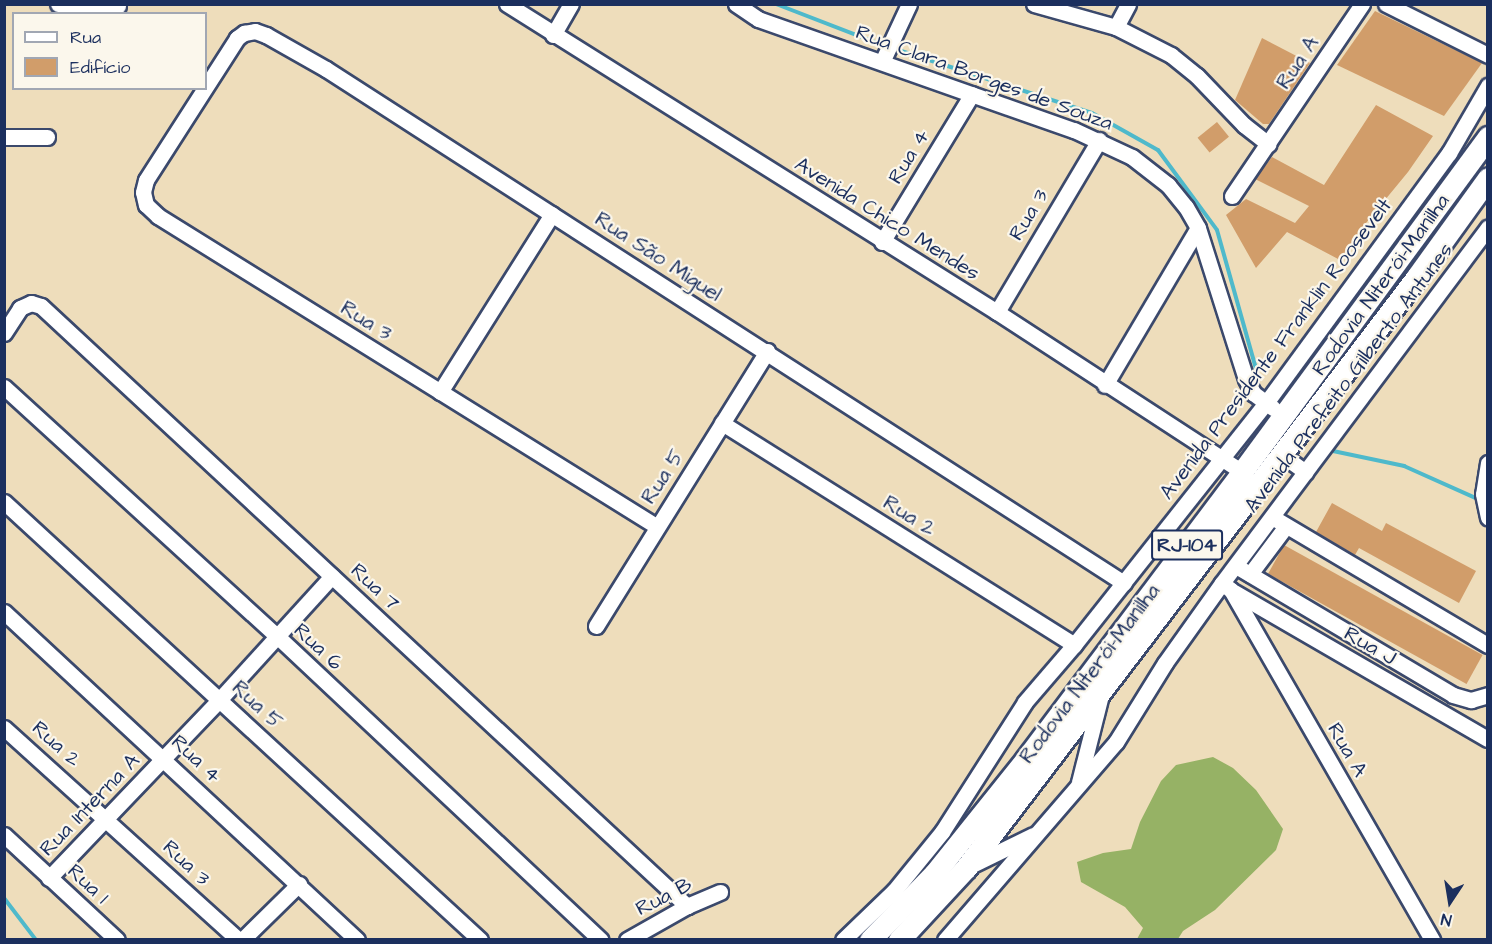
<!DOCTYPE html>
<html>
<head>
<meta charset="utf-8">
<style>
  body { margin:0 }
  #map { position:relative; width:1492px; height:944px; overflow:hidden; background:#edb; font-family:"Architects Daughter",sans-serif }
  div>[style] { position:absolute }
  .forest>* { inset:0; background:#96b265 }
  .stream>* { height:4px; margin:-2px; padding:0 2px; transform-origin:2px; border-radius:2px; background:#4eb9cb }
  .building>* { inset:0; background:#d19d6a; transform-origin:0 0 }
  .roads { filter:drop-shadow(2px 0 #3b496c) drop-shadow(-2px 0 #3b496c) drop-shadow(0 2px #3b496c) drop-shadow(0 -2px #3b496c) }
  .minor>* { height:15px; margin:-7.5px; padding:0 7.5px; transform-origin:7.5px; border-radius:7.5px; background:#fff }
  .highway>* { height:21px; margin:-10.5px; padding:0 10.5px; transform-origin:10.5px; border-radius:10.5px; background:#fff }
  span { translate:-50% -50%; white-space:nowrap; text-align:center; line-height:1.15; -webkit-text-stroke:4.5px #fbf7ec; paint-order:stroke }
  .shield-label span { padding:2px 4px; background:#fbf7ec; border:2px solid; border-radius:4px; -webkit-text-stroke-width:0 }
  .shield-label { font-size:20px; color:#1b2f5e; font-weight:700 }
  .street-label { font-size:21px; color:#1b2f5e }
  .frame { position:absolute; inset:0; border:6px solid #1b2f5e; pointer-events:none }
  .legend { position:absolute; left:12px; top:12px; width:195px; height:78px; box-sizing:border-box; background:#fbf7ec; border:2px solid #a1a7b3; margin:0; padding:8px 10px; list-style:none; font-size:18px; color:#1b2f5e }
  .legend li { display:flex; align-items:center; gap:12px; height:30px }
  .legend b { width:30px; border:2px solid #a1a7b3 }
  .north { position:absolute; left:1420px; top:872px; width:60px; height:60px; -webkit-text-stroke:4px #fbf7ec; paint-order:stroke; rotate:192deg; font-size:16px; font-weight:700; line-height:24px; text-align:center; color:#1b2f5e }
  .north::after { content:''; display:block; margin:auto; width:21px; height:27px; background:#1b2f5e; clip-path:polygon(50% 0,100% 100%,50% 72%,0 100%) }
</style>
</head>
<body>
<div id="map">
  <div class="forest">
    <div style="clip-path:polygon(1213px 757px,1233px 768px,1256px 790px,1283px 829px,1276px 850px,1215px 910px,1183px 931px,1178px 939px,1137px 939px,1143px 928px,1125px 907px,1081px 882px,1077px 862px,1103px 853px,1131px 849px,1140px 822px,1161px 781px,1176px 765px)"></div>
  </div>
  <div class="stream">
    <div style="left:776px;top:4px;width:117px;rotate:21.1deg"></div>
    <div style="left:892px;top:48px;width:210px;rotate:18deg"></div>
    <div style="left:1092px;top:113px;width:76px;rotate:29.3deg"></div>
    <div style="left:1158px;top:150px;width:99px;rotate:53.6deg"></div>
    <div style="left:1217px;top:230px;width:144px;rotate:74.3deg"></div>
    <div style="left:1333px;top:451px;width:73px;rotate:11.9deg"></div>
    <div style="left:1404px;top:466px;width:83px;rotate:24.1deg"></div>
    <div style="left:4px;top:898px;width:53px;rotate:52.7deg"></div>
  </div>
  <div class="building">
    <div style="clip-path:polygon(1375px 11px,1482px 63px,1444px 116px,1337px 65px)"></div>
    <div style="clip-path:polygon(1262px 38px,1310px 63px,1269px 124px,1263px 124px,1235px 100px)"></div>
    <div style="clip-path:polygon(1376px 105px,1433px 136px,1408px 172px,1366px 223px,1340px 260px,1287px 232px,1256px 268px,1226px 215px,1246px 199px,1295px 223px,1309px 206px,1255px 179px,1272px 157px,1324px 185px)"></div>
    <div style="left:1217px;top:122px;width:19px;height:25px;rotate:51deg"></div>
    <div style="clip-path:polygon(1332px 503px,1382px 531px,1386px 523px,1476px 571px,1459px 603px,1359px 548px,1355px 555px,1316px 532px)"></div>
    <div style="left:1284px;top:545px;width:227px;height:33px;rotate:29deg"></div>
  </div>
  <div class="roads">
    <div class="minor">
      <div style="left:58px;top:4px;width:60px;rotate:1.9deg"></div>
      <div style="left:507px;top:4px;width:579px;rotate:32.15deg"></div>
      <div style="left:997px;top:312px;width:293px;rotate:33.1deg"></div>
      <div style="left:736px;top:4px;width:27px;rotate:34deg"></div>
      <div style="left:758px;top:19px;width:335px;rotate:19.4deg"></div>
      <div style="left:1074px;top:130px;width:64px;rotate:25deg"></div>
      <div style="left:1132px;top:157px;width:46px;rotate:37.9deg"></div>
      <div style="left:1168px;top:185px;width:28px;rotate:51deg"></div>
      <div style="left:1186px;top:207px;width:24px;rotate:60deg"></div>
      <div style="left:1198px;top:228px;width:158px;rotate:72.4deg"></div>
      <div style="left:1246px;top:379px;width:16px;rotate:63deg"></div>
      <div style="left:1253px;top:393px;width:25px;rotate:37deg"></div>
      <div style="left:1034px;top:4px;width:85px;rotate:15.7deg"></div>
      <div style="left:1116px;top:27px;width:62px;rotate:27deg"></div>
      <div style="left:1171px;top:55px;width:33px;rotate:39deg"></div>
      <div style="left:1197px;top:76px;width:68px;rotate:46.2deg"></div>
      <div style="left:1244px;top:125px;width:31px;rotate:38deg"></div>
      <div style="left:1386px;top:4px;width:114px;rotate:26.6deg"></div>
      <div style="left:1116px;top:27px;width:26px;rotate:-62deg"></div>
      <div style="left:553px;top:35px;width:36px;rotate:-60deg"></div>
      <div style="left:882px;top:62px;width:64px;rotate:-65deg"></div>
      <div style="left:4px;top:137px;width:43px"></div>
      <div style="left:1232px;top:196px;width:232px;rotate:-55.9deg"></div>
      <div style="left:882px;top:242px;width:173px;rotate:-58.7deg"></div>
      <div style="left:997px;top:312px;width:200px;rotate:-59.3deg"></div>
      <div style="left:4px;top:333px;width:30px;rotate:-57deg"></div>
      <div style="left:20px;top:308px;width:12px;rotate:-24deg"></div>
      <div style="left:31px;top:303px;width:10px;rotate:17deg"></div>
      <div style="left:41px;top:306px;width:882px;rotate:42.89deg"></div>
      <div style="left:1105px;top:385px;width:182px;rotate:-59.4deg"></div>
      <div style="left:4px;top:387px;width:369px;rotate:42.4deg"></div>
      <div style="left:277px;top:636px;width:444px;rotate:43.2deg"></div>
      <div style="left:440px;top:392px;width:210px;rotate:-57.8deg"></div>
      <div style="left:722px;top:423px;width:416px;rotate:32.2deg"></div>
      <div style="left:1282px;top:455px;width:29px;rotate:36deg"></div>
      <div style="left:1488px;top:463px;width:31px;rotate:99deg"></div>
      <div style="left:1483px;top:494px;width:24px;rotate:78deg"></div>
      <div style="left:4px;top:502px;width:647px;rotate:42.62deg"></div>
      <div style="left:1272px;top:517px;width:251px;rotate:30.7deg"></div>
      <div style="left:656px;top:526px;width:587px;rotate:-148.1deg"></div>
      <div style="left:158px;top:216px;width:16px;rotate:-137deg"></div>
      <div style="left:146px;top:205px;width:13px;rotate:-103deg"></div>
      <div style="left:143px;top:192px;width:12px;rotate:-76deg"></div>
      <div style="left:146px;top:180px;width:169px;rotate:-57.3deg"></div>
      <div style="left:237px;top:38px;width:9px;rotate:-36deg"></div>
      <div style="left:244px;top:33px;width:11px;rotate:-10deg"></div>
      <div style="left:255px;top:31px;width:12px;rotate:20deg"></div>
      <div style="left:266px;top:35px;width:69px;rotate:29.5deg"></div>
      <div style="left:326px;top:69px;width:949px;rotate:32.79deg"></div>
      <div style="left:1236px;top:566px;width:252px;rotate:30.7deg"></div>
      <div style="left:1453px;top:695px;width:19px;rotate:16deg"></div>
      <div style="left:1471px;top:700px;width:18px;rotate:-16deg"></div>
      <div style="left:1250px;top:574px;width:60px;rotate:-53.1deg"></div>
      <div style="left:1222px;top:583px;width:11px;rotate:38deg"></div>
      <div style="left:1231px;top:590px;width:404px;rotate:60.1deg"></div>
      <div style="left:1234px;top:592px;width:293px;rotate:30.1deg"></div>
      <div style="left:4px;top:612px;width:482px;rotate:42.9deg"></div>
      <div style="left:596px;top:626px;width:324px;rotate:-58.1deg"></div>
      <div style="left:4px;top:728px;width:316px;rotate:42.1deg"></div>
      <div style="left:1079px;top:782px;width:90px;rotate:-75.8deg"></div>
      <div style="left:4px;top:835px;width:154px;rotate:42.9deg"></div>
      <div style="left:968px;top:867px;width:72px;rotate:-26.2deg"></div>
      <div style="left:49px;top:878px;width:248px;rotate:-46.3deg"></div>
      <div style="left:220px;top:699px;width:166px;rotate:-47.7deg"></div>
      <div style="left:242px;top:940px;width:80px;rotate:-44.5deg"></div>
      <div style="left:627px;top:940px;width:69px;rotate:-29.5deg"></div>
      <div style="left:687px;top:906px;width:36px;rotate:-23deg"></div>
      <div style="left:843px;top:940px;width:71px;rotate:-43.9deg"></div>
      <div style="left:894px;top:891px;width:76px;rotate:-50.9deg"></div>
      <div style="left:942px;top:832px;width:154px;rotate:-57.4deg"></div>
      <div style="left:1025px;top:702px;width:75px;rotate:-49.3deg"></div>
      <div style="left:1074px;top:645px;width:309px;rotate:-51.6deg"></div>
      <div style="left:1266px;top:403px;width:310px;rotate:-53.8deg"></div>
      <div style="left:1449px;top:153px;width:78px;rotate:-59.8deg"></div>
      <div style="left:945px;top:940px;width:262px;rotate:-49.2deg"></div>
      <div style="left:1116px;top:742px;width:93px;rotate:-58.2deg"></div>
      <div style="left:1165px;top:663px;width:98px;rotate:-54.5deg"></div>
      <div style="left:1222px;top:583px;width:444px;rotate:-53.2deg"></div>
    </div>
    <div class="highway">
      <div style="left:870px;top:940px;width:92px;rotate:-45.9deg"></div>
      <div style="left:934px;top:874px;width:147px;rotate:-51.3deg"></div>
      <div style="left:1026px;top:759px;width:359px;rotate:-53deg"></div>
      <div style="left:1242px;top:472px;width:416px;rotate:-53.7deg"></div>
      <div style="left:899px;top:940px;width:98px;rotate:-47.1deg"></div>
      <div style="left:966px;top:868px;width:742px;rotate:-52.67deg"></div>
      <div style="left:1416px;top:278px;width:123px;rotate:-54.2deg"></div>
    </div>
  </div>
  <div class="shield-label">
    <span style="left:1187px;top:545px">RJ-104</span>
  </div>
  <div class="street-label">
    <span style="left:1298px;top:63px;rotate:-56deg">Rua A</span>
    <span style="left:984px;top:78px;rotate:20deg">Rua Clara Borges de Souza</span>
    <span style="left:909px;top:157px;rotate:-59deg">Rua 4</span>
    <span style="left:1029px;top:215px;rotate:-59deg">Rua 3</span>
    <span style="left:887px;top:219px;rotate:32deg">Avenida Chico Mendes</span>
    <span style="left:658px;top:257px;rotate:33deg">Rua São Miguel</span>
    <span style="left:1381px;top:285px;rotate:-54deg">Rodovia Niterói-Manilha</span>
    <span style="left:366px;top:321px;rotate:32deg">Rua 3</span>
    <span style="left:1276px;top:349px;rotate:-53deg">Avenida Presidente Franklin Roosevelt</span>
    <span style="left:1349px;top:378px;rotate:-53deg">Avenida Prefeito Gilberto Antunes</span>
    <span style="left:663px;top:477px;rotate:-57deg">Rua 5</span>
    <span style="left:909px;top:516px;rotate:32deg">Rua 2</span>
    <span style="left:375px;top:587px;rotate:43deg">Rua 7</span>
    <span style="left:1370px;top:646px;rotate:30deg">Rua J</span>
    <span style="left:318px;top:647px;rotate:43deg">Rua 6</span>
    <span style="left:1090px;top:674px;rotate:-53deg">Rodovia Niterói-Manilha</span>
    <span style="left:257px;top:705px;rotate:43deg">Rua 5</span>
    <span style="left:56px;top:744px;rotate:42deg">Rua 2</span>
    <span style="left:1347px;top:750px;rotate:60deg">Rua A</span>
    <span style="left:196px;top:759px;rotate:43deg">Rua 4</span>
    <span style="left:90px;top:805px;rotate:-46deg">Rua Interna A</span>
    <span style="left:186px;top:863px;rotate:43deg">Rua 3</span>
    <span style="left:88px;top:884px;rotate:43deg">Rua 1</span>
    <span style="left:664px;top:897px;rotate:-27deg">Rua B</span>
  </div>
  <div class="frame"></div>
  <ul class="legend">
  <li><b style="height:8px;background:#fff"></b>Rua</li>
  <li><b style="height:16px;background:#d19d6a"></b>Edifício</li>
  </ul>
  <div class="north">N</div>
</div>
</body>
</html>
